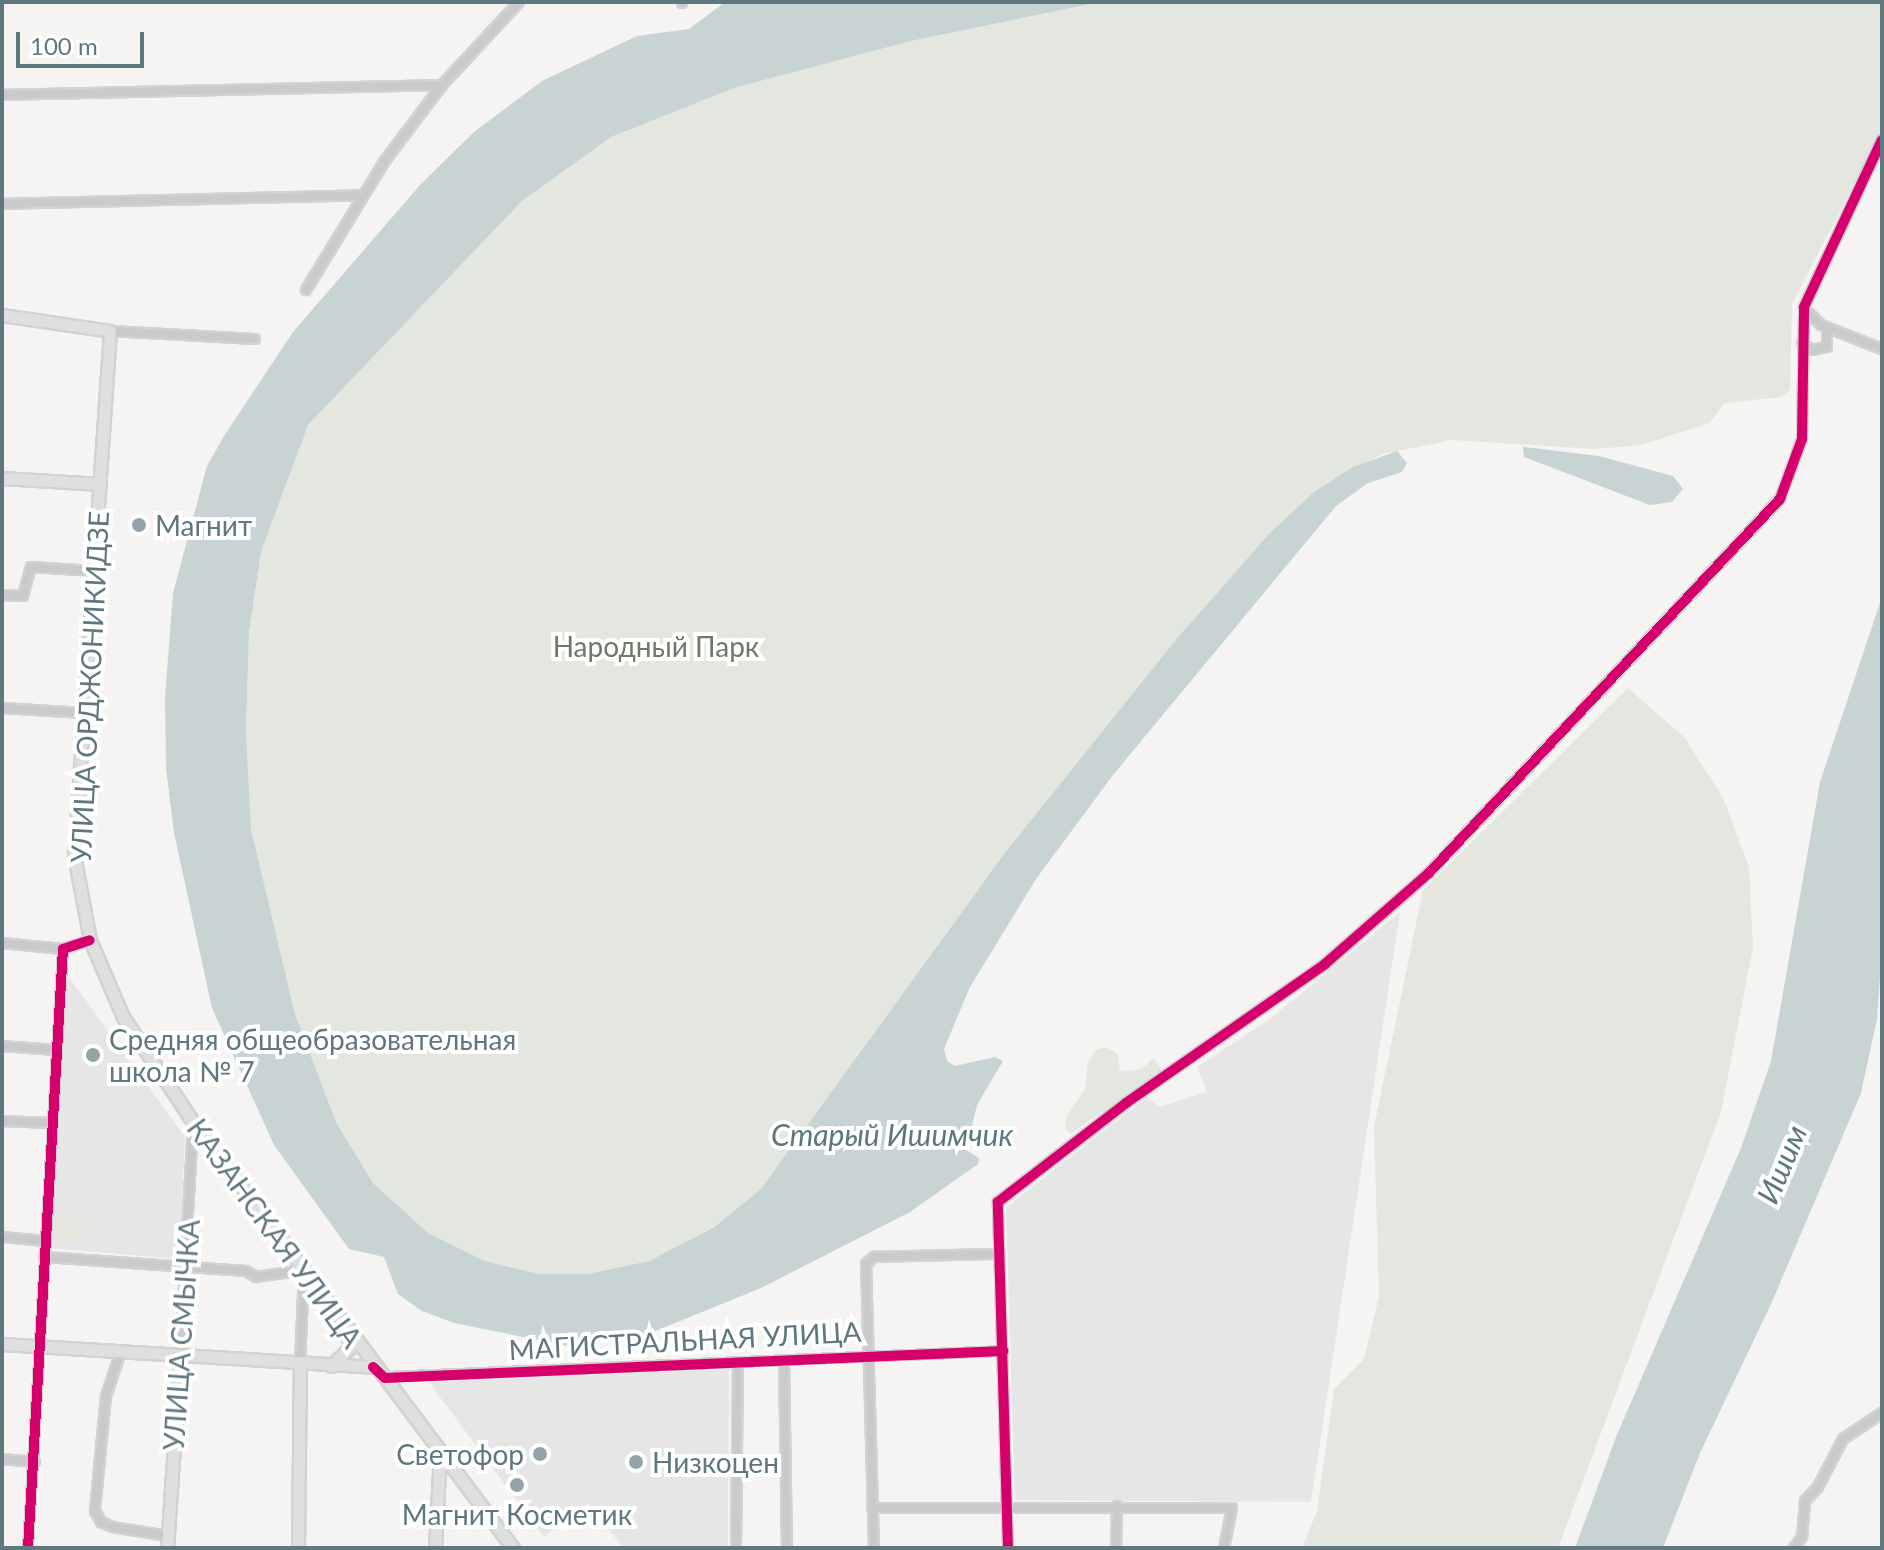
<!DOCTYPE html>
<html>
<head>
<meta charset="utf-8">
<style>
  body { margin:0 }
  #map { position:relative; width:1884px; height:1550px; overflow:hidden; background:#f5f4f3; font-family:Lato,sans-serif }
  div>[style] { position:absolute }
  .built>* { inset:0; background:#e5e6e5 }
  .green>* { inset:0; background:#e4e6e0; transform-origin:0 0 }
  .water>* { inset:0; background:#c8d3d4 }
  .roads { filter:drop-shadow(2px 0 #d2d2d3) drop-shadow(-2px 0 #d2d2d3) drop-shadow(0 2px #d2d2d3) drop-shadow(0 -2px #d2d2d3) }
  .minor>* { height:8px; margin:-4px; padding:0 4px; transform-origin:4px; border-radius:4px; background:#c9cacb }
  .major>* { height:11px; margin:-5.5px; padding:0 5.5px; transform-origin:5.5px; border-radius:5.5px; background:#dedfdf }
  .cycleway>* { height:10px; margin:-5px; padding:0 5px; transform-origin:5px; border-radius:5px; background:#d6006c }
  .dots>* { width:22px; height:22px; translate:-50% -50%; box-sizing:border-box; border:4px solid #fff; border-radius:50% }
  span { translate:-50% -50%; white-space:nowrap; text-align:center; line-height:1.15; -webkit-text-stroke:8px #fff; paint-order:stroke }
  .poi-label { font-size:28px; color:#60777e }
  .left { translate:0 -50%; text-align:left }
  .right { translate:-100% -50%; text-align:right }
  .park-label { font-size:28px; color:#6d7b63 }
  .street-label { font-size:28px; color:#60777e }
  .water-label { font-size:30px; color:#5b787a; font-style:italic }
  .frame { position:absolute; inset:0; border:4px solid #60777e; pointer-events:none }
  .scale { position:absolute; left:16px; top:32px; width:128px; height:36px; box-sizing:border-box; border:4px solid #60777e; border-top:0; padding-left:10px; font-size:24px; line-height:28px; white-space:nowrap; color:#60777e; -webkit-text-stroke:6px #fff; paint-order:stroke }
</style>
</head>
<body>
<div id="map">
  <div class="built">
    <div style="clip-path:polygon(1400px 912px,1311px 1502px,1015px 1500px,1006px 1207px,1147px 1097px,1159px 1107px,1207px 1092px,1197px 1067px,1270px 1019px)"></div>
    <div style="clip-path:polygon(66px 973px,185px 1137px,179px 1259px,49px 1248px)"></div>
    <div style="clip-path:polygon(729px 1369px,728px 1548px,623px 1548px,589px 1503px,544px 1537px,428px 1381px)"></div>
  </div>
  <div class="green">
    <div style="clip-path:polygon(1100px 2px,1882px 2px,1882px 130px,1792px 304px,1790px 390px,1781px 397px,1725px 403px,1709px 423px,1642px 445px,1595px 449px,1453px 440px,1382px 454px,1314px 492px,1174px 642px,1004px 854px,761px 1189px,713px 1227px,649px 1261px,588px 1274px,538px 1274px,485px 1261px,428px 1233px,373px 1183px,336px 1122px,295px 1014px,251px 829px,246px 730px,249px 632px,261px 552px,308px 425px,522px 201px,611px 137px,734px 88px,911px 41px)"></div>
    <div style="clip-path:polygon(1628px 688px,1685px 738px,1723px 798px,1749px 867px,1753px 947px,1721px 1112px,1558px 1548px,1302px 1548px,1317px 1511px,1334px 1389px,1364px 1359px,1379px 1296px,1374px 1127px,1423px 890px)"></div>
    <div style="clip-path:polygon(1106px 1047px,1118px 1054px,1120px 1072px,1141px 1069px,1154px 1058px,1162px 1070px,1072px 1133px,1065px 1130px,1066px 1117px,1085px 1089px,1088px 1062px,1096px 1050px)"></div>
    <div style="left:54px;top:1216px;width:38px;height:22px;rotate:7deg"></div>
  </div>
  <div class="water">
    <div style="clip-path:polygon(725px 2px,1100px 2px,911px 41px,734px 88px,611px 137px,522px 201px,308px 425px,261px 552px,249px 632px,246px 730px,251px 829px,295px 1014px,336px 1122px,373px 1183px,428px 1233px,485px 1261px,538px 1274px,588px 1274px,649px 1261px,714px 1227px,761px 1189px,1004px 854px,1174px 642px,1269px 534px,1314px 492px,1353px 467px,1397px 451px,1407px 463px,1402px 472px,1368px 483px,1336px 506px,1113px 775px,1036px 879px,970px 987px,944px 1049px,947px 1061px,955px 1066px,995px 1057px,1003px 1061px,977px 1105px,966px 1150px,979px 1158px,978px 1164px,910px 1212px,761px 1288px,653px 1332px,568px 1346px,454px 1323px,422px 1311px,398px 1294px,384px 1257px,349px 1249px,274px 1145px,212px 1008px,174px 833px,166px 768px,165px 698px,173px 593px,207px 466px,224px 436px,293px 332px,420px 185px,474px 132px,542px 81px,637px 36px,689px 29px)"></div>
    <div style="clip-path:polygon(1523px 447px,1599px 456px,1673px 476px,1683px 489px,1672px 502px,1650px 505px,1524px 457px)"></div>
    <div style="clip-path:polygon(1882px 597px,1882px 948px,1877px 1019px,1861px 1093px,1771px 1304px,1700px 1453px,1663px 1548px,1575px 1548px,1616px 1437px,1741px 1148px,1771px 1061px,1820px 782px)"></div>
  </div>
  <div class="roads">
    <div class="minor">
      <div style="left:682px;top:2px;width:1px;rotate:90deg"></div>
      <div style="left:2px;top:95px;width:440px;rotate:-1.3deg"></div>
      <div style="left:2px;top:204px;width:358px;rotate:-1.4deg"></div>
      <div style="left:306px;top:290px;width:150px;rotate:-58.6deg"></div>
      <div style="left:384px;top:162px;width:96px;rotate:-53deg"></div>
      <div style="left:442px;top:85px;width:113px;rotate:-47.1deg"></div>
      <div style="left:1804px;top:308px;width:24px;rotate:45deg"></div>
      <div style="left:1821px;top:325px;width:66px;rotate:21.5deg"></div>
      <div style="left:110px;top:331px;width:145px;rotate:3.2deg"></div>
      <div style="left:1802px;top:343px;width:12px;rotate:35deg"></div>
      <div style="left:1812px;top:350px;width:15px;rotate:-11deg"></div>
      <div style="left:1827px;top:347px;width:19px;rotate:-90deg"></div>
      <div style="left:2px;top:595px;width:21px;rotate:3deg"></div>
      <div style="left:23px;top:596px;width:30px;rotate:-75deg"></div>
      <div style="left:31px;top:567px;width:63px;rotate:3.6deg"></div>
      <div style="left:2px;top:708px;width:82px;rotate:3.5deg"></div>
      <div style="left:2px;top:943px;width:61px;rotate:5.6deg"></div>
      <div style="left:2px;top:1046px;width:54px;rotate:4.2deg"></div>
      <div style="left:2px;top:1121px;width:49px;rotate:2.3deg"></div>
      <div style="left:2px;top:1237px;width:44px;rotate:5.2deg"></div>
      <div style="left:44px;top:1257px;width:202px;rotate:4deg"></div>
      <div style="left:246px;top:1271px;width:12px;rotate:31deg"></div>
      <div style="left:256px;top:1277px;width:49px;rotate:-8.3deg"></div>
      <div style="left:304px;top:1270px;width:94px;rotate:92.4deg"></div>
      <div style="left:120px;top:1354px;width:44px;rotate:108.4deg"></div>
      <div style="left:106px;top:1396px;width:116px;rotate:95.5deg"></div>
      <div style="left:95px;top:1511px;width:13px;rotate:61deg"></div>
      <div style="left:101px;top:1522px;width:12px;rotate:24deg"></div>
      <div style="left:112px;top:1527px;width:57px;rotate:9.1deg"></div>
      <div style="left:180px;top:1357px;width:234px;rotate:-86.8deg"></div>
      <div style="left:784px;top:1360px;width:188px;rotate:89.1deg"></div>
      <div style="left:384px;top:1377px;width:620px;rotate:-2.41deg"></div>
      <div style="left:2px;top:1459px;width:33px;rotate:5deg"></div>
      <div style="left:872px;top:1508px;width:360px"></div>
      <div style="left:1232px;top:1508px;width:41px;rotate:101.3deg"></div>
      <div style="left:28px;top:1548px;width:600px;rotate:-86.66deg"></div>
      <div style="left:63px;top:949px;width:28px;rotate:-18deg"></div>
      <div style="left:736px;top:1548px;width:185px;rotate:-89.4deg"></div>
      <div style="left:874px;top:1548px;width:284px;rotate:-91.6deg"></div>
      <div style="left:866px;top:1264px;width:11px;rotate:-41deg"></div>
      <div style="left:874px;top:1257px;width:126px;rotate:-1.4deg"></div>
      <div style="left:1008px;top:1548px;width:346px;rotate:-91.7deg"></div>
      <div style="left:998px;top:1202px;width:162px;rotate:-37.7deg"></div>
      <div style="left:1126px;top:1103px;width:243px;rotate:-34.9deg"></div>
      <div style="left:1325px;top:964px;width:138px;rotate:-41.2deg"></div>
      <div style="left:1429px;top:873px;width:513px;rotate:-46.82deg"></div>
      <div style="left:1780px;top:499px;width:64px;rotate:-69.9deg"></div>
      <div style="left:1802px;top:439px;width:132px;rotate:-89.1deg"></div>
      <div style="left:1804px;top:307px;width:184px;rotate:-65deg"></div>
      <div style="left:1116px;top:1548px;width:42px;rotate:-88.6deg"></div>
      <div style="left:1794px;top:1548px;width:14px;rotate:-54deg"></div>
      <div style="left:1802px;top:1537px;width:36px;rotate:-85deg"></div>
      <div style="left:1805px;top:1501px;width:19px;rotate:-47deg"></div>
      <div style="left:1818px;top:1487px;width:54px;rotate:-62.5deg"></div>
      <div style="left:1843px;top:1439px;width:47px;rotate:-33.7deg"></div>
    </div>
    <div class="major">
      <div style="left:2px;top:315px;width:109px;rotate:8.4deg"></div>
      <div style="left:110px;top:331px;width:525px;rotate:93.93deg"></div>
      <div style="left:74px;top:855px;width:86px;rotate:79.3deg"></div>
      <div style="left:90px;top:940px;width:84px;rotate:66.8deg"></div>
      <div style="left:123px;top:1017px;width:126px;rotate:56.3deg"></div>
      <div style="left:193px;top:1122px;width:533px;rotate:53.09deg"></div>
      <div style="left:2px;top:478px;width:98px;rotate:3.5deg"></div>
      <div style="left:2px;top:1344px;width:372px;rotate:3.5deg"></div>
      <div style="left:331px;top:1366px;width:28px;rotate:-44deg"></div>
      <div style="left:351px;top:1347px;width:15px;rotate:-110deg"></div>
      <div style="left:167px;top:1548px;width:191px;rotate:-86.1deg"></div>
      <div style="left:298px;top:1548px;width:184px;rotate:-89.4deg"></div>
      <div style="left:435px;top:1548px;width:97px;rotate:-87deg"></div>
    </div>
  </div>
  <div class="cycleway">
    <div style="left:373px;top:1367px;width:16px;rotate:43deg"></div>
    <div style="left:385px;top:1378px;width:619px;rotate:-2.5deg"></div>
    <div style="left:28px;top:1548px;width:600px;rotate:-86.66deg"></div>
    <div style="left:63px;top:949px;width:28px;rotate:-18deg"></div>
    <div style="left:1008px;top:1548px;width:346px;rotate:-91.7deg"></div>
    <div style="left:998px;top:1202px;width:162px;rotate:-37.7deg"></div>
    <div style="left:1126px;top:1103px;width:243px;rotate:-34.9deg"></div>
    <div style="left:1325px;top:964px;width:138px;rotate:-41.2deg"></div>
    <div style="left:1429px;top:873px;width:513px;rotate:-46.82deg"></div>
    <div style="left:1780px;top:499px;width:64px;rotate:-69.9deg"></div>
    <div style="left:1802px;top:439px;width:132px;rotate:-89.1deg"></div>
    <div style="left:1804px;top:307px;width:184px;rotate:-65deg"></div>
  </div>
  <div class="dots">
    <div style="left:139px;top:525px;background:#94a3a7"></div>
    <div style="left:93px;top:1055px;background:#94a3a7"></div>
    <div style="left:540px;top:1454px;background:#94a3a7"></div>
    <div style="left:636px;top:1462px;background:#94a3a7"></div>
    <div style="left:517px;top:1485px;background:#94a3a7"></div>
  </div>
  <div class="poi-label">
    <span class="left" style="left:155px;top:525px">Магнит</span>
    <span class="left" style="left:109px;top:1055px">Средняя общеобразовательная<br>школа № 7</span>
    <span class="right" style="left:524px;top:1454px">Светофор</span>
    <span class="left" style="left:652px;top:1462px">Низкоцен</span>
    <span style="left:517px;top:1514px">Магнит Косметик</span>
  </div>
  <div class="park-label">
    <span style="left:656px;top:646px">Народный Парк</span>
  </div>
  <div class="street-label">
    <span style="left:89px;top:687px;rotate:-87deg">УЛИЦА ОРДЖОНИКИДЗЕ</span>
    <span style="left:275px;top:1233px;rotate:54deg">КАЗАНСКАЯ УЛИЦА</span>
    <span style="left:181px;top:1335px;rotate:-86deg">УЛИЦА СМЫЧКА</span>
    <span style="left:685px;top:1340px;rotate:-3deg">МАГИСТРАЛЬНАЯ УЛИЦА</span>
  </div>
  <div class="water-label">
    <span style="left:892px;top:1134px">Старый Ишимчик</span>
    <span style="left:1781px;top:1164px;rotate:-67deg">Ишим</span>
  </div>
  <div class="frame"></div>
  <div class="scale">100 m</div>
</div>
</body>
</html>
